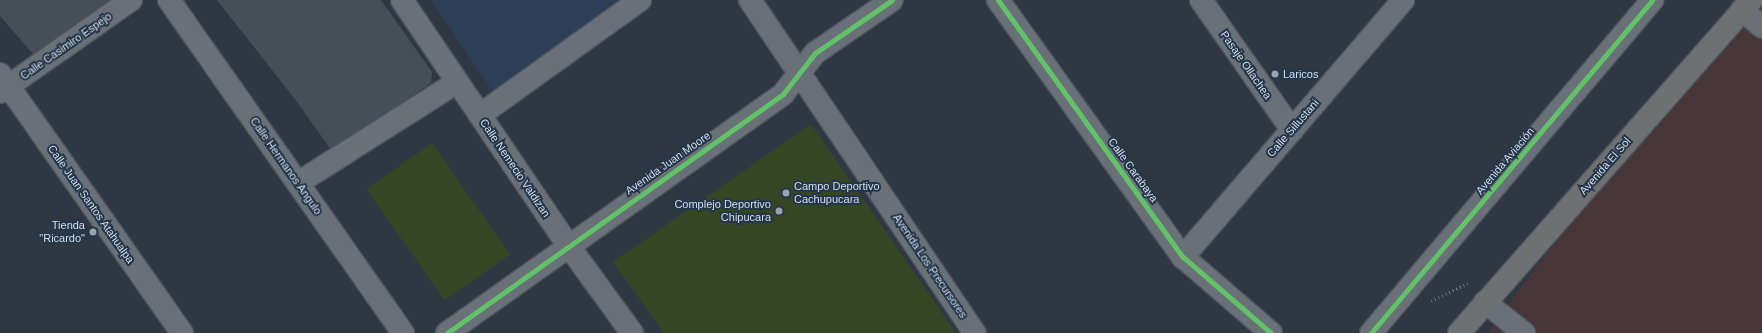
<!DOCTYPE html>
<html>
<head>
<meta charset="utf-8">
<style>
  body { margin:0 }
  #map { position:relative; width:1762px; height:333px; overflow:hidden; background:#2e3742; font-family:Arial,sans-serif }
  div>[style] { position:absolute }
  .industrial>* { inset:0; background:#473637 }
  .built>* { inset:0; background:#2c3f57 }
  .green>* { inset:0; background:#364625; transform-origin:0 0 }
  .building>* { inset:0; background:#464e57 }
  .path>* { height:2.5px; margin-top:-1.25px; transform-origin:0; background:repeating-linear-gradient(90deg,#686e76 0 1px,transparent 0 4px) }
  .roads { filter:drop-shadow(1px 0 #4d545e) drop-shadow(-1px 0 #4d545e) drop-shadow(0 1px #4d545e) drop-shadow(0 -1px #4d545e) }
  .minor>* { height:22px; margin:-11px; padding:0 11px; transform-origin:11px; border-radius:11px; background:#697078 }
  .major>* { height:22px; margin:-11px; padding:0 11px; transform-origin:11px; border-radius:11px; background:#6e7172 }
  .cycleway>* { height:5px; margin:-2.5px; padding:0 2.5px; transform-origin:2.5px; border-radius:2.5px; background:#61c268 }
  .dots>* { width:11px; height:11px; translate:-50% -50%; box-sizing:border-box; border:2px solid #26364a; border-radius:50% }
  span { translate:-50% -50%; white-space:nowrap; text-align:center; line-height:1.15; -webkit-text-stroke:4px #26364a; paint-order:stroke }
  .street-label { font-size:11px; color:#d4deeb }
  .poi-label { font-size:11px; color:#d4deeb }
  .left { translate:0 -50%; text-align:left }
  .right { translate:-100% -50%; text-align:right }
</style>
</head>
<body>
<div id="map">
  <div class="industrial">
    <div style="clip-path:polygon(1762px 0,1762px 333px,1487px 333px,1699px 48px)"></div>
  </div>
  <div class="built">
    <div style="clip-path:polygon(431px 0,626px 0,495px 95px)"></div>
  </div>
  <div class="green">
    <div style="clip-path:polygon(811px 124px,956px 333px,664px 333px,613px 262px)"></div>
    <div style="left:432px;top:143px;width:136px;height:80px;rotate:55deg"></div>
  </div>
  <div class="building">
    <div style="clip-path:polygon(0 0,112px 0,34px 55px,0 16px)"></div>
    <div style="clip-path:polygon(217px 0,381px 0,432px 72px,431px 83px,332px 151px,294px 98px)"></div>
  </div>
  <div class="path">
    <div style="left:1431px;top:301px;width:41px;rotate:-25.9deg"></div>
  </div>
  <div class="roads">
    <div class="minor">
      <div style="left:169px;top:0;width:407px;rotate:54.9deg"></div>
      <div style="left:402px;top:0;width:296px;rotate:55.9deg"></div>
      <div style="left:568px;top:245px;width:109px;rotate:54deg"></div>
      <div style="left:750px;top:0;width:402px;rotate:56deg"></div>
      <div style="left:998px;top:0;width:317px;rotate:54.3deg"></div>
      <div style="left:1183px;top:257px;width:116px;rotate:40.8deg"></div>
      <div style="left:1201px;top:0;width:159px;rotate:55deg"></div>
      <div style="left:1742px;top:10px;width:26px;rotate:40deg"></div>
      <div style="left:0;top:74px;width:317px;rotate:54.9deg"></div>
      <div style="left:0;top:92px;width:160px;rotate:-35.1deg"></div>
      <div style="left:480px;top:115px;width:197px;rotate:-35.7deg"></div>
      <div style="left:298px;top:183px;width:188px;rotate:-32.4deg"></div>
      <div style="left:1183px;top:257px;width:338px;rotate:-49.4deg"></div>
      <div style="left:1485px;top:302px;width:50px;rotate:38.5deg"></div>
      <div style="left:447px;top:333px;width:412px;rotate:-35.4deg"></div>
      <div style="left:783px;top:94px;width:52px;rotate:-52deg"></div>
      <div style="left:815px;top:53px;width:93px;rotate:-34.5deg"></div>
      <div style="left:1371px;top:333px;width:436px;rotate:-49.8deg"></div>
    </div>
    <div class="major">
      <div style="left:1459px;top:333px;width:444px;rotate:-48.7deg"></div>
    </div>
  </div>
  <div class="cycleway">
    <div style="left:998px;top:0;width:317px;rotate:54.3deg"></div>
    <div style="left:1183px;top:257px;width:116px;rotate:40.8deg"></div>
    <div style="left:447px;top:333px;width:412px;rotate:-35.4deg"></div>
    <div style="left:783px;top:94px;width:52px;rotate:-52deg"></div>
    <div style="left:815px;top:53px;width:93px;rotate:-34.5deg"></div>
    <div style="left:1371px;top:333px;width:436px;rotate:-49.8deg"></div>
  </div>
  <div class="dots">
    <div style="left:1275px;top:74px;background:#9aa4b0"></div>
    <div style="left:786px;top:193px;background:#9aa4b0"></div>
    <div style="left:779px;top:211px;background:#9aa4b0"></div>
    <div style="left:93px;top:232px;background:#9aa4b0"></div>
  </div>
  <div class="street-label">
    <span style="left:66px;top:46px;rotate:-35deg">Calle Casimiro Espejo</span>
    <span style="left:1246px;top:65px;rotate:55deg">Pasaje Ollachea</span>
    <span style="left:1293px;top:128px;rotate:-49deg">Calle Sillustani</span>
    <span style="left:1505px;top:161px;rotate:-50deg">Avenida Aviación</span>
    <span style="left:668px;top:163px;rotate:-35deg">Avenida Juan Moore</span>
    <span style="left:286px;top:166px;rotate:55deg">Calle Hermanos Angulo</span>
    <span style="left:1605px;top:166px;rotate:-49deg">Avenida El Sol</span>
    <span style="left:515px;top:168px;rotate:56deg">Calle Nemecio Valdizan</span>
    <span style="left:1133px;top:170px;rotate:54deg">Calle Carabaya</span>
    <span style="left:91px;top:204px;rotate:55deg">Calle Juan Santos Atahualpa</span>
    <span style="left:930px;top:266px;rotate:56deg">Avenida Los Precursores</span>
  </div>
  <div class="poi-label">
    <span class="left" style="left:1283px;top:74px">Laricos</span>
    <span class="left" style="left:794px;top:193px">Campo Deportivo<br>Cachupucara</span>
    <span class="right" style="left:771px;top:211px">Complejo Deportivo<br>Chipucara</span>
    <span class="right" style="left:85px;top:232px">Tienda<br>"Ricardo"</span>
  </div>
</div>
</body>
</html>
